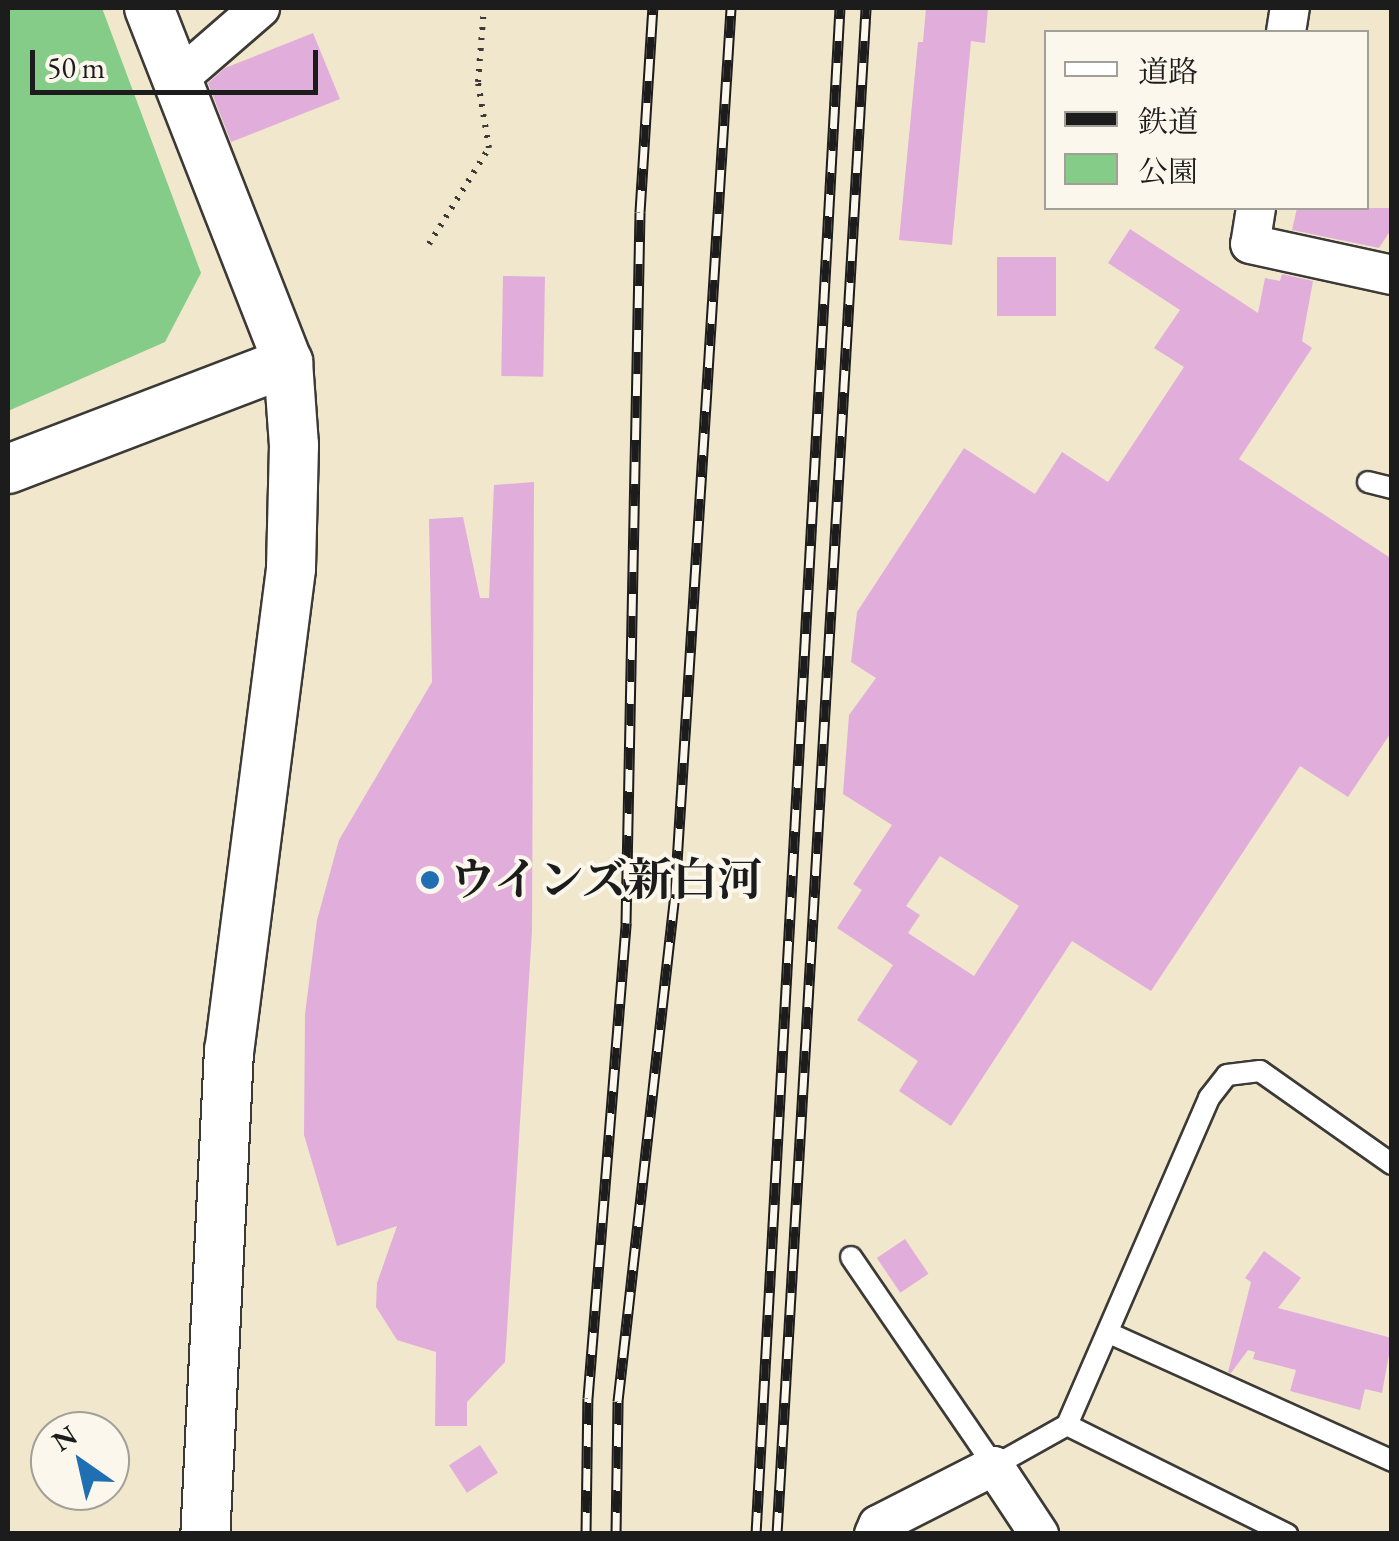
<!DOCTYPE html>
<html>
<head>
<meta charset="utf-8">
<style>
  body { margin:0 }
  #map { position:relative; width:1399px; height:1541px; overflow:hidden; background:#f0e7cc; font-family:"EB Garamond","Noto Serif JP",serif }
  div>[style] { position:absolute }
  .green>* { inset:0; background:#84cc88 }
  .building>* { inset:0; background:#e1aedc; transform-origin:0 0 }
  .path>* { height:6px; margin-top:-3px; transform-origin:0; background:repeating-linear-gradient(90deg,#3c3a36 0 2.5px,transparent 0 10.5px) }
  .roads { filter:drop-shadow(2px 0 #3c3a36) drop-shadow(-2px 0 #3c3a36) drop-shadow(0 2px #3c3a36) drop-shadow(0 -2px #3c3a36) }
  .service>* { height:20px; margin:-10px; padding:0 10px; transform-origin:10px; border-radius:10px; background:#fff }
  .minor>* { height:38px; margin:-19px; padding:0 19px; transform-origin:19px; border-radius:19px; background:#fff }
  .tertiary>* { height:48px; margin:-24px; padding:0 24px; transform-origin:24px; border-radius:24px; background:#fff }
  .rail>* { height:11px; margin-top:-5.5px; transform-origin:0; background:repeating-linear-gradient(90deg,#fbf7ec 0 22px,#1c1c1c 0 44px); box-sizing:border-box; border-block:2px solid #1c1c1c }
  .dots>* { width:28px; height:28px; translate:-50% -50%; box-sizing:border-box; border:5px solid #fbf7ec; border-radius:50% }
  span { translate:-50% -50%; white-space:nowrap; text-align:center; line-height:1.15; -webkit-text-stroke:8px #fbf7ec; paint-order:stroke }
  .poi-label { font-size:45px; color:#1c1c1c; font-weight:700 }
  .left { translate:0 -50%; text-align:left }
  .frame { position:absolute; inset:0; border:10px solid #1c1c1c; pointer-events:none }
  .legend { position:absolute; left:1044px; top:30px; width:325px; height:180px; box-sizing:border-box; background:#fbf7ec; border:2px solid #a29f99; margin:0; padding:12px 18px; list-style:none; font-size:30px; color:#1c1c1c }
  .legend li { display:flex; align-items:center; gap:20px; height:50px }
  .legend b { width:50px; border:2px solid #a29f99 }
  .north { position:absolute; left:30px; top:1411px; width:100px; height:100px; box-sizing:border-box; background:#fbf7ec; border:2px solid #a29f99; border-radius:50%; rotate:326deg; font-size:28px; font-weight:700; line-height:40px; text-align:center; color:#1c1c1c }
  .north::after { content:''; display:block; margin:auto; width:35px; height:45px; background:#1f6fb2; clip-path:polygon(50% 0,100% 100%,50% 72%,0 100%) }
  .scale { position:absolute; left:30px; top:50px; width:288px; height:45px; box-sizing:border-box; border:5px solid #1c1c1c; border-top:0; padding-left:12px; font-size:30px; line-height:35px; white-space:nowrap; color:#1c1c1c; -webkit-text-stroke:8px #fbf7ec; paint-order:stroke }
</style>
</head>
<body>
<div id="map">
  <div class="green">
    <div style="clip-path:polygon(8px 8px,102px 8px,201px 273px,165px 342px,8px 411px)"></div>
  </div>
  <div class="building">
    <div style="clip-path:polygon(926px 8px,988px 8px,985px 43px,971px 41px,952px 245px,899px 240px,918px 42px,923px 42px)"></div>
    <div style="clip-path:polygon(313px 33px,340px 99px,231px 142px,208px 83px,225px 68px)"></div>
    <div style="clip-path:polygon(1297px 208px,1392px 208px,1392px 228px,1379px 248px,1292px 230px)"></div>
    <div style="clip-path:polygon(evenodd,1130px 229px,1258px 313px,1265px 278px,1280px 281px,1282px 274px,1313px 281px,1302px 341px,1312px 348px,1239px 459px,1392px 559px,1392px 731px,1348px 797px,1300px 766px,1151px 991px,1072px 941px,951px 1126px,899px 1091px,918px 1061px,857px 1020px,893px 965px,837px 928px,862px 890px,853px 884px,892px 825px,843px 794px,849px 715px,876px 678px,851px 662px,857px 612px,964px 448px,1035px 494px,1062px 452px,1108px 482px,1184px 367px,1154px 348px,1180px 310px,1108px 263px,1130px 229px,940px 856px,1019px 906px,974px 976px,908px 933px,920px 915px,906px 906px,940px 856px)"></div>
    <div style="left:997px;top:257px;width:59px;height:59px"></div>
    <div style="left:503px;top:276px;width:42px;height:100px;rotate:1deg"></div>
    <div style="clip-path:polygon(534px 482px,532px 931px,505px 1362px,467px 1402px,467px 1426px,435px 1426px,436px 1352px,397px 1340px,376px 1307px,377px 1283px,397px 1226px,337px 1246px,304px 1135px,305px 1014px,317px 920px,339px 840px,432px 682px,429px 519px,463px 517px,480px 598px,489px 598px,494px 485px)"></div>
    <div style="left:905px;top:1239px;width:42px;height:34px;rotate:56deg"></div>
    <div style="clip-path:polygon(1264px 1251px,1301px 1278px,1278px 1308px,1392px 1338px,1382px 1393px,1365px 1389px,1360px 1410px,1290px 1391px,1296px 1370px,1253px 1359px,1255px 1352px,1248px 1350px,1231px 1373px,1228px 1372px,1251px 1282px,1245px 1278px)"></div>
    <div style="left:480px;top:1445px;width:33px;height:37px;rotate:57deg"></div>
  </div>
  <div class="path">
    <div style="left:429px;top:244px;width:113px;rotate:-58deg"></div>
    <div style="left:489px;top:148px;width:67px;rotate:-99.5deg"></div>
    <div style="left:478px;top:82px;width:74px;rotate:-85.4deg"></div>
  </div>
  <div class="roads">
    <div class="service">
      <div style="left:1368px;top:482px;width:25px;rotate:14deg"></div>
      <div style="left:851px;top:1257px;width:253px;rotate:55.6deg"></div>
      <div style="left:994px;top:1466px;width:84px;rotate:-29.3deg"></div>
      <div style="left:1067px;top:1425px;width:357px;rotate:-66.5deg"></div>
      <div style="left:1209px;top:1098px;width:29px;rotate:-52deg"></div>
      <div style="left:1227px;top:1075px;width:33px;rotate:-7deg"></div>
      <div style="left:1260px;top:1071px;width:161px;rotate:35.2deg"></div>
      <div style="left:1109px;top:1333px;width:311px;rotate:24.3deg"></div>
      <div style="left:1067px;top:1425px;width:246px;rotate:26.4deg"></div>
    </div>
    <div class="minor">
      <div style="left:1286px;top:32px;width:24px;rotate:-81deg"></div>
      <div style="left:177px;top:80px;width:110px;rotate:-40.9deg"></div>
      <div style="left:1256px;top:208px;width:36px;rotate:99deg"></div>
      <div style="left:1250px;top:244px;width:145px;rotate:12.3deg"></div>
      <div style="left:874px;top:1534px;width:10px;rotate:-66deg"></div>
      <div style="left:878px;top:1525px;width:130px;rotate:-27deg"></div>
      <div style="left:994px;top:1466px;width:82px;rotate:56.5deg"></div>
    </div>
    <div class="tertiary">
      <div style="left:149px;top:8px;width:380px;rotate:68.6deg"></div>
      <div style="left:288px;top:362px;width:83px;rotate:85.9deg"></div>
      <div style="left:294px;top:445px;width:124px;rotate:91.4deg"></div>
      <div style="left:291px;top:569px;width:485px;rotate:97.3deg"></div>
      <div style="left:229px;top:1050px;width:485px;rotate:92.8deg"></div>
      <div style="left:8px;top:469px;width:300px;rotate:-20.9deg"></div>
    </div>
  </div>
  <div class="rail">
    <div style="left:586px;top:1534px;width:136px;rotate:-89.2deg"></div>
    <div style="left:588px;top:1398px;width:477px;rotate:-85.4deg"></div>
    <div style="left:626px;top:923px;width:711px;rotate:-88.87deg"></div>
    <div style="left:640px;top:212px;width:204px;rotate:-86.4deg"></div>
    <div style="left:616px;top:1534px;width:133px;rotate:-89.1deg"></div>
    <div style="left:618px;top:1401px;width:510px;rotate:-83.59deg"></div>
    <div style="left:675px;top:894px;width:888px;rotate:-86.38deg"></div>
    <div style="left:756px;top:1534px;width:1528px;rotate:-86.85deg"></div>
    <div style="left:777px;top:1534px;width:1529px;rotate:-86.66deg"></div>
  </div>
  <div class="dots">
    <div style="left:430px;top:880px;background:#1f6fb2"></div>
  </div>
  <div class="poi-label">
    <span class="left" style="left:450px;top:880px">ウインズ新白河</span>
  </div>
  <div class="frame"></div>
  <ul class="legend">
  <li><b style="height:12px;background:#fff"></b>道路</li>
  <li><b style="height:12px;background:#1c1c1c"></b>鉄道</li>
  <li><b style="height:28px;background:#84cc88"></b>公園</li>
  </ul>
  <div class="north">N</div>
  <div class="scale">50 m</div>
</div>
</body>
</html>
